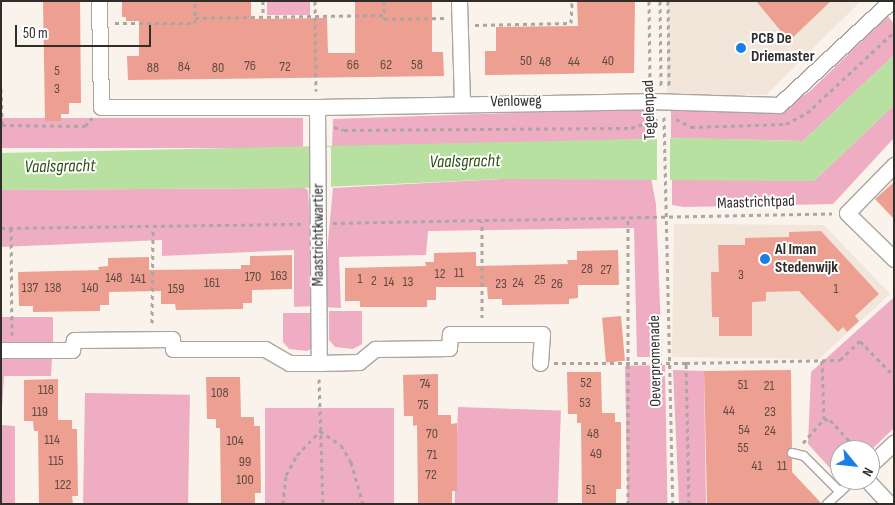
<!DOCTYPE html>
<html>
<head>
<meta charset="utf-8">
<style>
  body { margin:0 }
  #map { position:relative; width:895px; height:505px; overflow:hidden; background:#faf3ec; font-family:"Sofia Sans Condensed",sans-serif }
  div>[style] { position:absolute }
  .built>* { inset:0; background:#f2e5d9 }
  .green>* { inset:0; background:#eeadc3; transform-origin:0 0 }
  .water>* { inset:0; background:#b8e0a1 }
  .pier>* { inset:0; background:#faf3ec; transform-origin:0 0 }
  .building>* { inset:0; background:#eda091; transform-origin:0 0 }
  .path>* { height:3px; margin-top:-1.5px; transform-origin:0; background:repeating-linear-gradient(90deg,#aba6a1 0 4px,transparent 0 8px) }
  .roads { filter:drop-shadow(1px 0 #aca59f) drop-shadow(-1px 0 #aca59f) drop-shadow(0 1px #aca59f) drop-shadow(0 -1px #aca59f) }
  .service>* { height:8px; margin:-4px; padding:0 4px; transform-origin:4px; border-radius:4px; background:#fff }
  .minor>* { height:15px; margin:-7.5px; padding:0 7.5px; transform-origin:7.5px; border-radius:7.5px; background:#fff }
  .dots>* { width:14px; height:14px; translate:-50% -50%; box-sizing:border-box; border:2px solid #fff; border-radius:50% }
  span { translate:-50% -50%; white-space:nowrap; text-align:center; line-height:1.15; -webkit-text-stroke:4px #fff; paint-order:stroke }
  .number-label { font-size:14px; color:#5f4a44 }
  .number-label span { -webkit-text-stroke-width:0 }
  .poi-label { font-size:16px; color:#302d2b; font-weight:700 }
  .left { translate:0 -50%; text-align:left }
  .street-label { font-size:16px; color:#302d2b }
  .water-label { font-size:18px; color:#2d5110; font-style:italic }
  .frame { position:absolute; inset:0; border:2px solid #302d2b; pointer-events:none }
  .north { position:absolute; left:830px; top:440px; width:50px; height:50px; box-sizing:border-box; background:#fff; border:1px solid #acabaa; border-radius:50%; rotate:118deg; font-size:14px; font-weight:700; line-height:20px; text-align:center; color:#302d2b }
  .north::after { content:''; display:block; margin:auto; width:18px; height:22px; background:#177fe7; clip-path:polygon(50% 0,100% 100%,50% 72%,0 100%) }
  .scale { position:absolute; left:15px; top:25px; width:136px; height:22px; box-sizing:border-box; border:2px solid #302d2b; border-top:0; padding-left:6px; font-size:15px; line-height:18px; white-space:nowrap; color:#302d2b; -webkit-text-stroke:4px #fff; paint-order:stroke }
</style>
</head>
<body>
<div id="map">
  <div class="built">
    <div style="clip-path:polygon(668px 1px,861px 1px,766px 95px,667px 96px)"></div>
    <div style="clip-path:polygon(674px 224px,824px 225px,890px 294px,819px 359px,672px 357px)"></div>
  </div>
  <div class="green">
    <div style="left:267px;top:1px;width:43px;height:14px"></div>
    <div style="clip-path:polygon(888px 16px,894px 24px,894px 55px,803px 141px,671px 138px,671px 109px,783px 108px,809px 92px)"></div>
    <div style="clip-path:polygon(894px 105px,894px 138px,833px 204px,684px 207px,672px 205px,672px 178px,814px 181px)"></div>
    <div style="clip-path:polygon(631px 109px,650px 111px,650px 139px,332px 148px,333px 119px)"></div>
    <div style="left:303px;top:118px;width:30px;height:302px;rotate:90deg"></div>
    <div style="clip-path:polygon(651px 178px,656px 204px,662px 357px,637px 357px,634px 228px,428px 231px,426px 255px,339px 257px,341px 308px,322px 307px,333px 188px,502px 179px)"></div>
    <div style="clip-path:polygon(304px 188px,308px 190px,314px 306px,294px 307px,294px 250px,162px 256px,162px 240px,1px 247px,1px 190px)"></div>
    <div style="clip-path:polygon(893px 298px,894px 428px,870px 451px,840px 450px,840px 479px,808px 444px,811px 372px)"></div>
    <div style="clip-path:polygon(329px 311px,362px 311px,362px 344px,353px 349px,335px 347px,329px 340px)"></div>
    <div style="clip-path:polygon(283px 313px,316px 313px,316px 346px,307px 351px,289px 349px,283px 342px)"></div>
    <div style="left:1px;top:317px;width:52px;height:27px"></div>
    <div style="clip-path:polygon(1px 358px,52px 358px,51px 376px,4px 376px,1px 425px,15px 426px,15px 504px,1px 504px)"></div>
    <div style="left:665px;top:365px;width:139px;height:40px;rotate:89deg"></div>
    <div style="clip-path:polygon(673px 370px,704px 371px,706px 504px,679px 504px)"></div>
    <div style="left:85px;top:393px;width:105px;height:111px;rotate:1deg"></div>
    <div style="left:458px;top:407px;width:103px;height:97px;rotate:2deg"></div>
    <div style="left:394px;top:408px;width:96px;height:129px;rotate:90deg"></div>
  </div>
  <div class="water">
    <div style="clip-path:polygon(894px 55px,894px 105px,814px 181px,502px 179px,304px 188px,1px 190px,1px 153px,688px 138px,803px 141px)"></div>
  </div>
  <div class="pier">
    <div style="left:657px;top:136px;width:13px;height:45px"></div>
    <div style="left:331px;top:147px;width:42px;height:22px;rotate:90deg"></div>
  </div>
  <div class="building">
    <div style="clip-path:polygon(43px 1px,80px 1px,81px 103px,69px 103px,69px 114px,61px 114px,61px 121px,45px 121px)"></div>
    <div style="clip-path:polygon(122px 1px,251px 1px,251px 19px,327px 18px,328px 53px,355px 53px,355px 1px,432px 1px,432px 52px,443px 52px,444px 76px,128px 80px,127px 56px,139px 56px,139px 21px,126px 21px,126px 17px,122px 17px)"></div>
    <div style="clip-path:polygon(577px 1px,635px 1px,634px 73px,485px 75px,485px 51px,496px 51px,496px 27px,578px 26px)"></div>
    <div style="clip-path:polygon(756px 1px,831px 1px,789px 41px)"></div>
    <div style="clip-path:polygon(894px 182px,894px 219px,875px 199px)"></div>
    <div style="clip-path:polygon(821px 231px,879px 294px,855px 316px,859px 321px,847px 332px,843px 327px,838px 332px,799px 291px,766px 292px,766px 301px,752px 302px,752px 336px,719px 336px,719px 317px,712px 317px,711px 272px,719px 272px,718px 245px,745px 245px,745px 238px,789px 237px,789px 232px)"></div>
    <div style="clip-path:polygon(618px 250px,619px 285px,578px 285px,578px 298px,569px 299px,569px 304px,502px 305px,502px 299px,488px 299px,487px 287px,436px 287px,436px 300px,427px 300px,427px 307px,360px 307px,360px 301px,345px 301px,345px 268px,426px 266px,425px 262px,434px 262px,434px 253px,476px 252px,476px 266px,568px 264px,567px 260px,577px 260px,577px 251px)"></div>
    <div style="clip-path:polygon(292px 255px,292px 289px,252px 290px,252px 303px,243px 303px,243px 309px,176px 310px,175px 304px,161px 304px,161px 291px,109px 292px,109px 305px,100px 305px,100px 311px,33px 312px,33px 306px,19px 306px,18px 272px,99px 270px,98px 267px,108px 266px,108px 258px,149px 257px,149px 270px,241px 269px,241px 265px,250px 265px,250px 256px)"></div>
    <div style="left:621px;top:316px;width:45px;height:19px;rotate:85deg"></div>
    <div style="clip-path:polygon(791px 370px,792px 448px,787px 454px,792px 459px,792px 472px,822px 504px,707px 504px,704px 371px)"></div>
    <div style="clip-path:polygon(567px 372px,601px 372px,602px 413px,615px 413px,615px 422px,621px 422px,621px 489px,616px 489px,616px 503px,582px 504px,581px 423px,577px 423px,577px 414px,568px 414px)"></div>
    <div style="clip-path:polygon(438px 374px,438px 415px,451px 415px,451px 424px,457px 423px,457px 491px,452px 491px,452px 504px,418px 504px,417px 425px,413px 426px,413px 416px,404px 416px,403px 375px)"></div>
    <div style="clip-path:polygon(206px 377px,240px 377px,241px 417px,254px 417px,254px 426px,260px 426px,261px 493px,255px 493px,255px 504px,221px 504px,220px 428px,216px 428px,216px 419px,207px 419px)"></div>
    <div style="clip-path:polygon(58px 379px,58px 420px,72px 420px,72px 429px,77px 429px,78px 496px,72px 496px,73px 504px,39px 504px,38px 431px,34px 431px,33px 421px,24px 421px,24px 380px)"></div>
  </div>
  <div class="path">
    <div style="left:263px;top:1px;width:15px;rotate:90deg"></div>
    <div style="left:315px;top:1px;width:90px;rotate:89.4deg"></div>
    <div style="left:384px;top:1px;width:18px;rotate:90deg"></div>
    <div style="left:384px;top:19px;width:61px;rotate:-0.9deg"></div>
    <div style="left:649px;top:1px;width:84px;rotate:89.3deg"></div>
    <div style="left:660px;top:1px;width:85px;rotate:89.3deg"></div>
    <div style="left:668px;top:1px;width:85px;rotate:89.3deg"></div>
    <div style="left:195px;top:18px;width:189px;rotate:-0.9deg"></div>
    <div style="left:115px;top:23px;width:80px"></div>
    <div style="left:195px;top:23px;width:22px;rotate:-90deg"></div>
    <div style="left:475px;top:25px;width:96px;rotate:-1.2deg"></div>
    <div style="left:571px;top:23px;width:22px;rotate:-87deg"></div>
    <div style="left:1px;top:89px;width:36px;rotate:88deg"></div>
    <div style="left:2px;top:125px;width:83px;rotate:0.7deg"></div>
    <div style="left:85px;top:126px;width:11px;rotate:-49deg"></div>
    <div style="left:664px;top:117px;width:387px;rotate:88.7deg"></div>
    <div style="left:676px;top:119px;width:17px;rotate:28deg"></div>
    <div style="left:691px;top:127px;width:95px;rotate:-1.8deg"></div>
    <div style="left:786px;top:124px;width:24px;rotate:-28deg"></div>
    <div style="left:807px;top:113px;width:119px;rotate:-43deg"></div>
    <div style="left:334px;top:127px;width:10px;rotate:17deg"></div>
    <div style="left:344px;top:130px;width:287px;rotate:-0.4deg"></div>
    <div style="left:631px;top:128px;width:28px;rotate:-18deg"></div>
    <div style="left:333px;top:223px;width:499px;rotate:-1.1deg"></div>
    <div style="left:1px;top:228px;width:301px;rotate:-0.8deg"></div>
    <div style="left:11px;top:228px;width:107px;rotate:89.5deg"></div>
    <div style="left:482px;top:318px;width:97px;rotate:-90deg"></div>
    <div style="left:152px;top:323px;width:95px;rotate:-89.4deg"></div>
    <div style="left:822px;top:360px;width:59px;rotate:88.1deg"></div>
    <div style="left:824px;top:419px;width:6px;rotate:9deg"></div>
    <div style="left:830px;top:420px;width:41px;rotate:47deg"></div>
    <div style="left:554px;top:363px;width:132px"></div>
    <div style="left:319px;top:379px;width:125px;rotate:88.2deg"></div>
    <div style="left:803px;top:443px;width:32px;rotate:-49deg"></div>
    <div style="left:283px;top:504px;width:29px;rotate:-84deg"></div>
    <div style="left:286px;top:475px;width:23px;rotate:-61deg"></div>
    <div style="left:297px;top:455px;width:33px;rotate:-46deg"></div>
    <div style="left:320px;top:431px;width:25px;rotate:34deg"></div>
    <div style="left:341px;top:445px;width:20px;rotate:60deg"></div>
    <div style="left:351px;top:462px;width:44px;rotate:74.1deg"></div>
    <div style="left:628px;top:504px;width:286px;rotate:-90deg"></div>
    <div style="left:689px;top:504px;width:141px;rotate:-91.2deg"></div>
    <div style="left:686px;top:363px;width:154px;rotate:-1.1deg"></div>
    <div style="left:840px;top:360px;width:28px;rotate:-44deg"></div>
    <div style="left:860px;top:341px;width:49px;rotate:45.8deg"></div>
  </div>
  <div class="roads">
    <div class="service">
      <div style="left:792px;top:453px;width:12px;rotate:14deg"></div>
      <div style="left:804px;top:456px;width:51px;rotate:45deg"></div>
      <div style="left:840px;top:492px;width:18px;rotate:-43deg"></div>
      <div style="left:827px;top:504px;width:18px;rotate:-43deg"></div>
    </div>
    <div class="minor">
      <div style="left:99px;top:1px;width:106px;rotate:88.9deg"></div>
      <div style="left:101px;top:107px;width:216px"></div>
      <div style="left:317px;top:107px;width:333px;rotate:-1deg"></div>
      <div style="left:650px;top:101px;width:129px;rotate:1.8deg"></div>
      <div style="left:779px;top:105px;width:153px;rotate:-42.9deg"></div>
      <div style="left:459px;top:1px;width:102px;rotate:88.3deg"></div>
      <div style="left:317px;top:107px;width:256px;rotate:89.6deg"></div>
      <div style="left:894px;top:165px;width:67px;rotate:134.4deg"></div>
      <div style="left:847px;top:213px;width:66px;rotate:44.4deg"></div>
      <div style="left:1px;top:350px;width:71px"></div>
      <div style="left:72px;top:350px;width:10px;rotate:-79deg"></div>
      <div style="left:74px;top:340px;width:98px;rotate:-0.6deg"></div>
      <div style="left:172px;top:339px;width:10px;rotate:84deg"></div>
      <div style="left:173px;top:349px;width:92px"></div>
      <div style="left:265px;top:349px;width:28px;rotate:30deg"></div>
      <div style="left:289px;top:363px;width:30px"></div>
      <div style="left:319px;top:363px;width:40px;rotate:-1.4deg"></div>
      <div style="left:359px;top:362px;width:21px;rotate:-39deg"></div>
      <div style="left:375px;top:349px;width:74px;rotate:-0.8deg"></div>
      <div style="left:449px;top:348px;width:14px;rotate:-86deg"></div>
      <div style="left:450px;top:334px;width:92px"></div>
      <div style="left:542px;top:334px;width:29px;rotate:94deg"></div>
      <div style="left:870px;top:465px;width:33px;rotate:-43deg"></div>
      <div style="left:867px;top:480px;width:33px;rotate:47deg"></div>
    </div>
  </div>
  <div class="dots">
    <div style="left:741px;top:48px;background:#177fe7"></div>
    <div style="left:765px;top:259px;background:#177fe7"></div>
  </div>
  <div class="number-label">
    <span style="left:526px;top:61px">50</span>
    <span style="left:608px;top:61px">40</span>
    <span style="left:545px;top:62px">48</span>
    <span style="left:574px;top:62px">44</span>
    <span style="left:353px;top:65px">66</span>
    <span style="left:386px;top:65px">62</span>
    <span style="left:417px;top:65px">58</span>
    <span style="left:250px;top:66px">76</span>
    <span style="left:184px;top:67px">84</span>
    <span style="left:285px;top:67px">72</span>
    <span style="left:153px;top:68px">88</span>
    <span style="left:218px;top:68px">80</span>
    <span style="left:57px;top:71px">5</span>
    <span style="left:57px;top:89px">3</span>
    <span style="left:587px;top:269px">28</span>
    <span style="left:606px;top:270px">27</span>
    <span style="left:459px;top:273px">11</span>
    <span style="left:440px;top:274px">12</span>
    <span style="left:741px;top:275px">3</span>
    <span style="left:279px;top:276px">163</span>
    <span style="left:253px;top:277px">170</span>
    <span style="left:114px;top:278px">148</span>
    <span style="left:138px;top:279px">141</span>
    <span style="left:360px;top:279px">1</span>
    <span style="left:540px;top:280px">25</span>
    <span style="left:374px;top:281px">2</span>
    <span style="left:389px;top:282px">14</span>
    <span style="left:408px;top:282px">13</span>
    <span style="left:212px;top:283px">161</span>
    <span style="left:518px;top:283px">24</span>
    <span style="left:501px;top:284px">23</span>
    <span style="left:557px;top:284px">26</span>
    <span style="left:30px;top:288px">137</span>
    <span style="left:53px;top:288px">138</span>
    <span style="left:90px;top:288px">140</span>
    <span style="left:176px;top:289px">159</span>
    <span style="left:836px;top:289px">1</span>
    <span style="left:586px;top:383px">52</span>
    <span style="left:425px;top:384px">74</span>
    <span style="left:743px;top:385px">51</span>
    <span style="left:769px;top:386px">21</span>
    <span style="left:46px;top:390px">118</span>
    <span style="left:220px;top:393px">108</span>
    <span style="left:585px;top:403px">53</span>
    <span style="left:423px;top:405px">75</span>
    <span style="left:729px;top:411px">44</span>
    <span style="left:40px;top:412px">119</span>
    <span style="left:770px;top:412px">23</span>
    <span style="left:744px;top:430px">54</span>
    <span style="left:770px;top:431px">24</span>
    <span style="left:432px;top:434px">70</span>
    <span style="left:593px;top:434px">48</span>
    <span style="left:52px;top:440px">114</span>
    <span style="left:235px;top:441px">104</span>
    <span style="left:743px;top:448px">55</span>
    <span style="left:596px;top:454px">49</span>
    <span style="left:432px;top:455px">71</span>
    <span style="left:56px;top:461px">115</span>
    <span style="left:245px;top:462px">99</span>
    <span style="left:757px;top:466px">41</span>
    <span style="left:782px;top:466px">11</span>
    <span style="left:431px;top:475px">72</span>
    <span style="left:245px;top:480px">100</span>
    <span style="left:63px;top:485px">122</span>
    <span style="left:591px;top:490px">51</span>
  </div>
  <div class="poi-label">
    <span class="left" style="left:751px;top:48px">PCB De<br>Driemaster</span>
    <span class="left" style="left:775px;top:259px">Al Iman<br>Stedenwijk</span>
  </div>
  <div class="street-label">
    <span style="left:516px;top:102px;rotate:-1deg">Venloweg</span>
    <span style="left:650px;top:110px;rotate:-92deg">Tegelenpad</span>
    <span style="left:756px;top:203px;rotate:-2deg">Maastrichtpad</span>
    <span style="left:319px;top:235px;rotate:-90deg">Maastrichtkwartier</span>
    <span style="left:656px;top:361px;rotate:-91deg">Oeverpromenade</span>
  </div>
  <div class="water-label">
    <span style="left:465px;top:162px;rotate:-1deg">Vaalsgracht</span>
    <span style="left:60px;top:167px;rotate:-1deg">Vaalsgracht</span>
  </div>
  <div class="frame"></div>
  <div class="north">N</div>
  <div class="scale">50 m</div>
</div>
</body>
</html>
